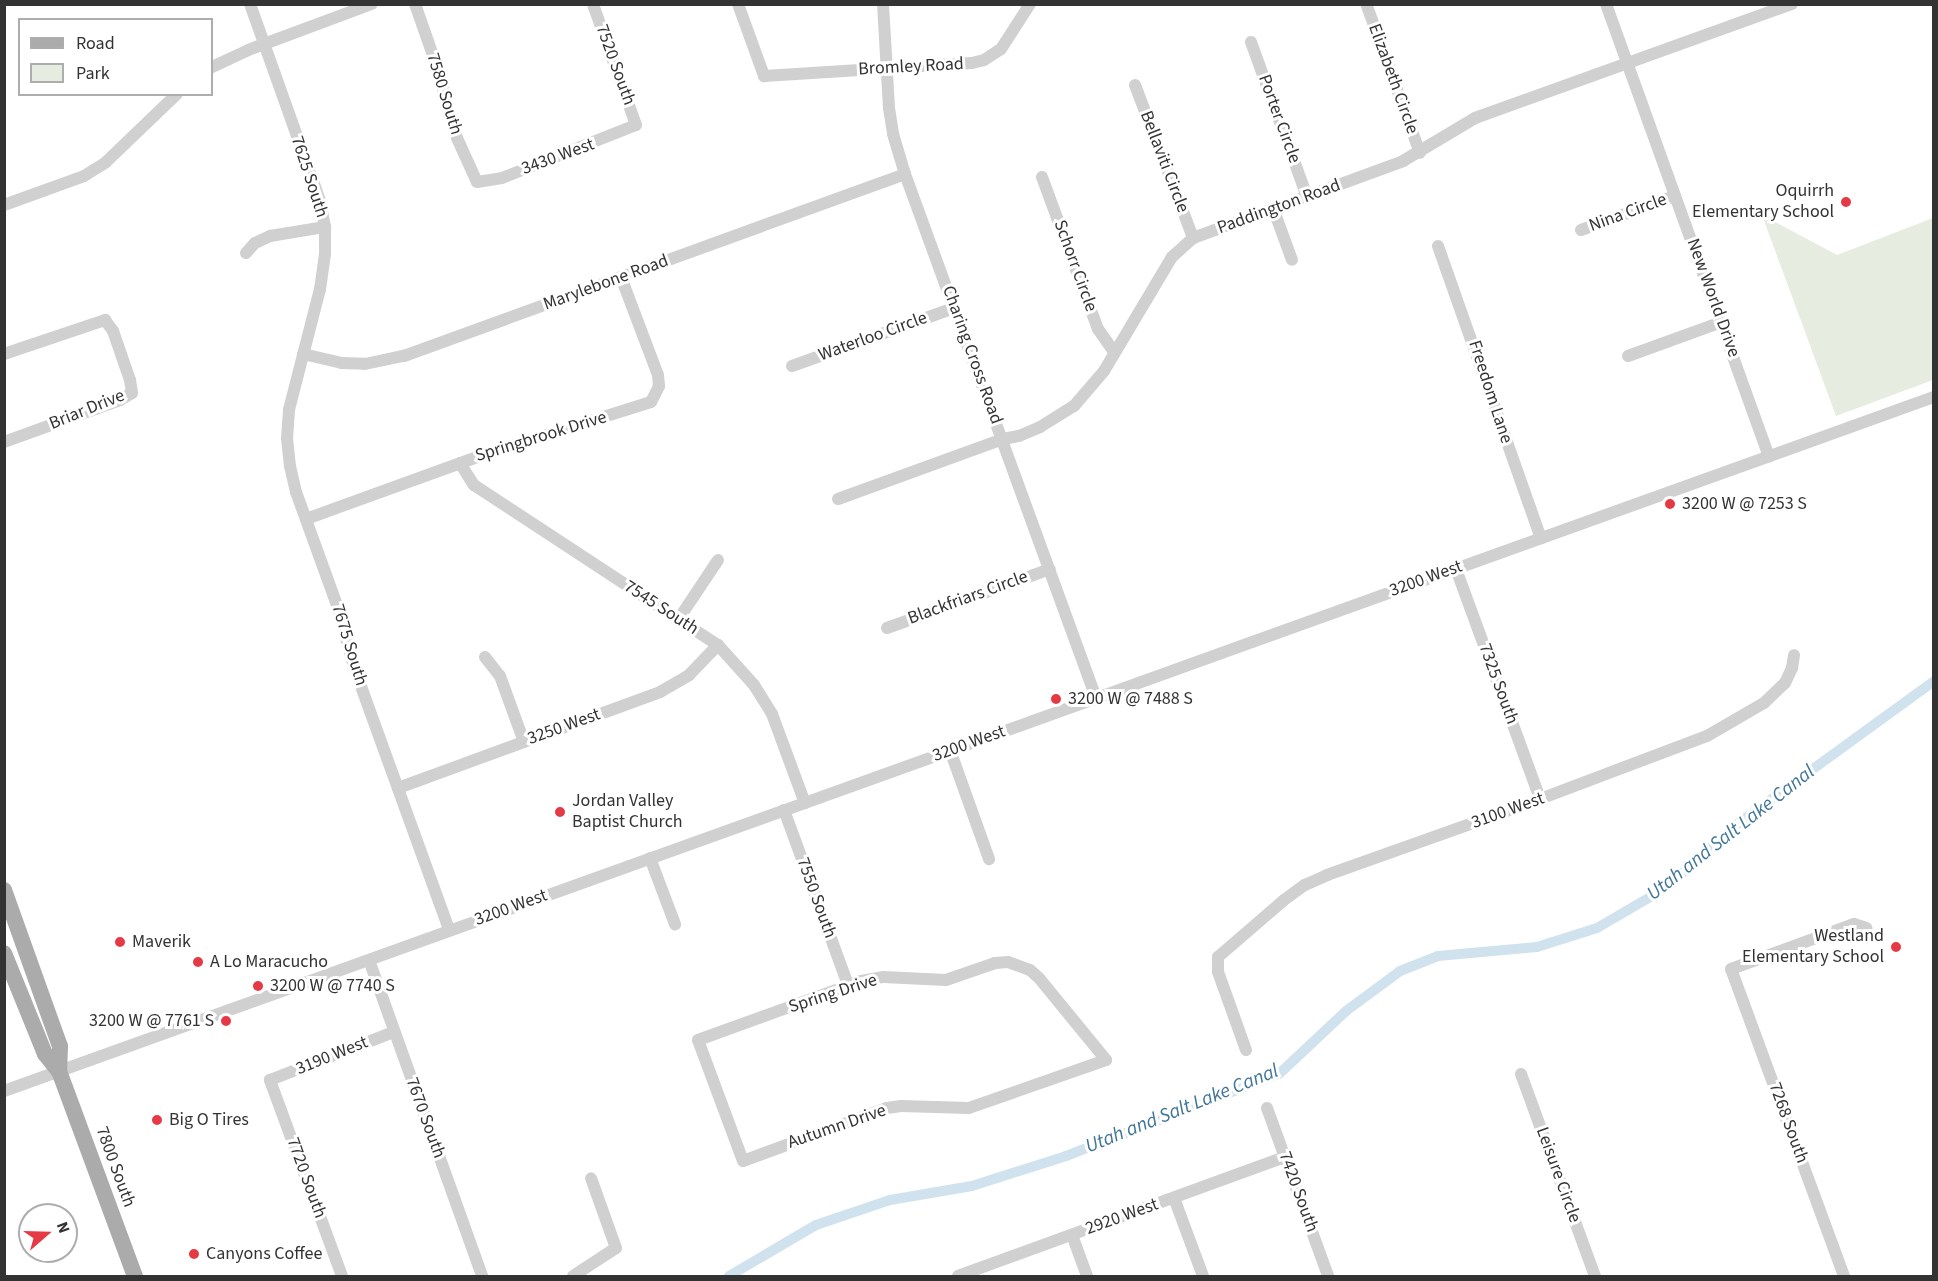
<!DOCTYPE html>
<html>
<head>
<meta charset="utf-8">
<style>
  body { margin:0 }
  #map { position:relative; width:1938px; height:1281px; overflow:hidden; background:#fff; font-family:"Source Sans 3",sans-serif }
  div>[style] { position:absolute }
  .green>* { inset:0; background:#e6ecdf }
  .canal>* { height:10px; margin:-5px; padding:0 5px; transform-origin:5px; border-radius:5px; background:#cfe2ee }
  .minor>* { height:12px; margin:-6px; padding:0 6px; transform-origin:6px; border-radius:6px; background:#d0d0d0 }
  .major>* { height:16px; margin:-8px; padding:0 8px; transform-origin:8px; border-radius:8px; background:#ababab }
  .dots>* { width:16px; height:16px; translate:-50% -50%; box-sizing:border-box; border:3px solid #fff; border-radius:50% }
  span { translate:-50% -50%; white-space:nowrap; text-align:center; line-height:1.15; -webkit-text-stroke:6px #fff; paint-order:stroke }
  .street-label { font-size:18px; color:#333 }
  .poi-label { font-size:18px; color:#333 }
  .right { translate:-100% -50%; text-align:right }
  .left { translate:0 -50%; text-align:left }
  .water-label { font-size:20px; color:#3f7597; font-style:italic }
  .frame { position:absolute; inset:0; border:6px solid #333; pointer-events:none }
  .legend { position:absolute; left:18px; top:18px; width:195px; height:78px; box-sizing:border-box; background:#fff; border:2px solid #adadad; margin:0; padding:8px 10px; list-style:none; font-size:18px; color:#333 }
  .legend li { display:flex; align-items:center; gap:12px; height:30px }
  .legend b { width:30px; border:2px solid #adadad }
  .north { position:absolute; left:18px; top:1203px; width:60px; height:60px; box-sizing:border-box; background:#fff; border:2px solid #adadad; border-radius:50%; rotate:70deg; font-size:16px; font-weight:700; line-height:24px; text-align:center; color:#333 }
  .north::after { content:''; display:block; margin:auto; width:21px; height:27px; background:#e63946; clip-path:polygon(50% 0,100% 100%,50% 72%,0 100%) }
</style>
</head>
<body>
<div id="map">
  <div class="green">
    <div style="clip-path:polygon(1762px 215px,1837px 255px,1933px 218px,1933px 380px,1836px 416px)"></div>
  </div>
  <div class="canal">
    <div style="left:729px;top:1276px;width:101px;rotate:-30.4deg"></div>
    <div style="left:816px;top:1225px;width:78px;rotate:-18.7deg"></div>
    <div style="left:890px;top:1200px;width:83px;rotate:-9.7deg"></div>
    <div style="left:972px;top:1186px;width:99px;rotate:-17.7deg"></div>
    <div style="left:1066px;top:1156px;width:228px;rotate:-21.1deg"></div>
    <div style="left:1279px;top:1074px;width:92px;rotate:-43.2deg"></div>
    <div style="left:1346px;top:1011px;width:67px;rotate:-36.5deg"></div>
    <div style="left:1400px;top:971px;width:41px;rotate:-21.5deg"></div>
    <div style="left:1438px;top:956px;width:99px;rotate:-5.2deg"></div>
    <div style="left:1537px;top:947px;width:63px;rotate:-17.6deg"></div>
    <div style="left:1597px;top:928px;width:78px;rotate:-30.2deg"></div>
    <div style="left:1664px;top:889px;width:101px;rotate:-41.4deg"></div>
    <div style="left:1740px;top:822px;width:240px;rotate:-36deg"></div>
  </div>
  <div class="minor">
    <div style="left:250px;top:4px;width:209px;rotate:70.4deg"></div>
    <div style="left:320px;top:201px;width:26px;rotate:79deg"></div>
    <div style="left:325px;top:227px;width:27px;rotate:90deg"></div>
    <div style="left:325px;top:254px;width:35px;rotate:98deg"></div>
    <div style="left:320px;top:289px;width:125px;rotate:104.4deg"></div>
    <div style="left:289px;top:410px;width:28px;rotate:94deg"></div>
    <div style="left:287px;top:438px;width:28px;rotate:84deg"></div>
    <div style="left:290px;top:466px;width:27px;rotate:77deg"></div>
    <div style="left:296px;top:492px;width:123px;rotate:70.1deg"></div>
    <div style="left:338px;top:608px;width:61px;rotate:74.8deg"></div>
    <div style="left:354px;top:667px;width:280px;rotate:70.1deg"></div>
    <div style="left:415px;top:4px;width:60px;rotate:70.7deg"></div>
    <div style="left:435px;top:61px;width:80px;rotate:74.1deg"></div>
    <div style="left:457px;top:138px;width:48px;rotate:65.6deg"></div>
    <div style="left:477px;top:182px;width:25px;rotate:-9deg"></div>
    <div style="left:502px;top:178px;width:144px;rotate:-21.6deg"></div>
    <div style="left:636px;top:125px;width:128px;rotate:-109.6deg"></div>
    <div style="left:738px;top:4px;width:77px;rotate:70.1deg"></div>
    <div style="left:764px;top:76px;width:208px;rotate:-3.6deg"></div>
    <div style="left:972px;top:63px;width:12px;rotate:-14deg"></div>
    <div style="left:984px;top:60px;width:20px;rotate:-33deg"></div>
    <div style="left:1001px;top:49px;width:54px;rotate:-57.2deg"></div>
    <div style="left:883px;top:4px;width:104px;rotate:86.7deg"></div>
    <div style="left:889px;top:108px;width:26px;rotate:81deg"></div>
    <div style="left:893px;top:134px;width:42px;rotate:73.3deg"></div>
    <div style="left:905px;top:174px;width:558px;rotate:69.97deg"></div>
    <div style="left:1606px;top:4px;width:481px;rotate:70.2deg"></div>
    <div style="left:1367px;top:6px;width:156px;rotate:70.2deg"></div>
    <div style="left:1251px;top:42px;width:165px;rotate:70.1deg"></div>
    <div style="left:212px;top:67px;width:40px;rotate:-25deg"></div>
    <div style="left:248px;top:50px;width:132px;rotate:-20.4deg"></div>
    <div style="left:1135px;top:85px;width:164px;rotate:69.2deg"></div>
    <div style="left:1042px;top:177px;width:162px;rotate:69.8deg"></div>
    <div style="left:1098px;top:329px;width:29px;rotate:55deg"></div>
    <div style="left:4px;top:205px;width:85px;rotate:-19.9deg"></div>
    <div style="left:84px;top:176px;width:26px;rotate:-32deg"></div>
    <div style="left:106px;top:162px;width:98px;rotate:-43.8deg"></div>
    <div style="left:1273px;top:208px;width:55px;rotate:69.9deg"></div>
    <div style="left:1581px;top:230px;width:100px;rotate:-19.9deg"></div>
    <div style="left:1438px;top:246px;width:310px;rotate:70.6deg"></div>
    <div style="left:246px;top:253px;width:13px;rotate:-48deg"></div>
    <div style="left:255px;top:243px;width:17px;rotate:-25deg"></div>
    <div style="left:270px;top:236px;width:56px;rotate:-9.3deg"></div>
    <div style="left:4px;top:354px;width:107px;rotate:-18.6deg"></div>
    <div style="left:105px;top:320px;width:14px;rotate:54deg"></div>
    <div style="left:113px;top:331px;width:52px;rotate:70.9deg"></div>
    <div style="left:130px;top:380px;width:13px;rotate:81deg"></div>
    <div style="left:132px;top:393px;width:14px;rotate:150deg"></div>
    <div style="left:120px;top:400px;width:123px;rotate:160.1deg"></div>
    <div style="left:303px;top:354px;width:39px;rotate:13deg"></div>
    <div style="left:341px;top:363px;width:24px;rotate:2deg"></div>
    <div style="left:365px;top:364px;width:40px;rotate:-12deg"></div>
    <div style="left:404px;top:356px;width:533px;rotate:-19.96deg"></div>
    <div style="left:1628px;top:356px;width:100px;rotate:-19.9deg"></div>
    <div style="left:792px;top:366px;width:172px;rotate:-19.7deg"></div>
    <div style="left:460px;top:463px;width:26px;rotate:58deg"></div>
    <div style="left:474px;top:485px;width:292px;rotate:33.3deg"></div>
    <div style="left:718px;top:645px;width:54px;rotate:48deg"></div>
    <div style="left:754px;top:685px;width:34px;rotate:58deg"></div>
    <div style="left:772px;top:714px;width:95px;rotate:69.7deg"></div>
    <div style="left:838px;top:499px;width:176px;rotate:-20deg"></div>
    <div style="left:1003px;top:439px;width:16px;rotate:-11deg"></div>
    <div style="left:1019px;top:436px;width:23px;rotate:-23deg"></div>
    <div style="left:1040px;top:427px;width:40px;rotate:-32deg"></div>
    <div style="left:1074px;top:406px;width:46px;rotate:-49.4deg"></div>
    <div style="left:1104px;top:371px;width:133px;rotate:-59.2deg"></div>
    <div style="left:1172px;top:257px;width:28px;rotate:-42deg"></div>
    <div style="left:1193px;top:238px;width:224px;rotate:-20.1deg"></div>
    <div style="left:1403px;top:161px;width:84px;rotate:-30.8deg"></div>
    <div style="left:1475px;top:118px;width:337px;rotate:-19.8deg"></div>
    <div style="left:306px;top:519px;width:188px;rotate:-19.9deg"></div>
    <div style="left:483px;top:455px;width:176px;rotate:-17.5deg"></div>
    <div style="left:651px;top:402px;width:18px;rotate:-63deg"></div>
    <div style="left:659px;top:386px;width:11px;rotate:-95deg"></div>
    <div style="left:658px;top:375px;width:105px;rotate:-110.7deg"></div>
    <div style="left:1456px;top:569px;width:245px;rotate:69.9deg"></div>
    <div style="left:678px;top:620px;width:72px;rotate:-56.3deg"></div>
    <div style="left:887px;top:628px;width:173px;rotate:-19.9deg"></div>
    <div style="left:485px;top:657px;width:24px;rotate:52deg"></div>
    <div style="left:500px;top:676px;width:70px;rotate:70deg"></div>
    <div style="left:950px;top:750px;width:116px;rotate:70.3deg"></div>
    <div style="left:398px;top:788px;width:279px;rotate:-20.1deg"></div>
    <div style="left:660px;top:692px;width:34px;rotate:-30deg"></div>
    <div style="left:689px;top:675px;width:42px;rotate:-46deg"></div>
    <div style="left:784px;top:810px;width:186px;rotate:69.9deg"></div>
    <div style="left:650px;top:858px;width:71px;rotate:69.3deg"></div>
    <div style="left:369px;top:960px;width:336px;rotate:70.3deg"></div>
    <div style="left:1008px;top:962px;width:23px;rotate:20deg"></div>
    <div style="left:1030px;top:970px;width:12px;rotate:42deg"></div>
    <div style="left:1039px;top:978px;width:106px;rotate:50.7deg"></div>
    <div style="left:1106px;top:1060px;width:145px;rotate:160.7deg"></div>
    <div style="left:969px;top:1108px;width:68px;rotate:-178.3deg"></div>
    <div style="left:901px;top:1106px;width:14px;rotate:172deg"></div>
    <div style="left:887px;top:1108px;width:153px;rotate:159.8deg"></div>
    <div style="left:743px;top:1161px;width:129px;rotate:-110.4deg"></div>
    <div style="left:698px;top:1040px;width:173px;rotate:-19.9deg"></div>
    <div style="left:861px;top:981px;width:22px;rotate:-10deg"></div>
    <div style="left:883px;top:977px;width:63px;rotate:2.7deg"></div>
    <div style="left:946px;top:980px;width:52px;rotate:-19.1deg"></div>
    <div style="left:995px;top:963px;width:13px;rotate:-4deg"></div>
    <div style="left:1246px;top:1050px;width:83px;rotate:-109.7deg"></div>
    <div style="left:1218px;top:972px;width:15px;rotate:-90deg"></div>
    <div style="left:1218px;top:957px;width:87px;rotate:-40.8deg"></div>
    <div style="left:1284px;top:900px;width:26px;rotate:-36deg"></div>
    <div style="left:1305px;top:885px;width:24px;rotate:-24deg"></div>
    <div style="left:1327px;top:875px;width:226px;rotate:-19.6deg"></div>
    <div style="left:1540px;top:799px;width:178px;rotate:-20.7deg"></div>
    <div style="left:1707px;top:736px;width:66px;rotate:-30.1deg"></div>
    <div style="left:1764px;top:703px;width:29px;rotate:-44deg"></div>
    <div style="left:1785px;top:683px;width:17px;rotate:-65deg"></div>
    <div style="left:1792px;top:668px;width:13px;rotate:-81deg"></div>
    <div style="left:1521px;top:1074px;width:215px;rotate:69.9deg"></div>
    <div style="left:4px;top:1091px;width:2051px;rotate:-19.78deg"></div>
    <div style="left:1267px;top:1108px;width:179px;rotate:70deg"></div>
    <div style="left:1174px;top:1198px;width:83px;rotate:69.6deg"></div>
    <div style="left:1072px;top:1235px;width:44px;rotate:69.9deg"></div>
    <div style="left:342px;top:1276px;width:209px;rotate:-110.2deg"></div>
    <div style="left:270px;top:1080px;width:133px;rotate:-21.2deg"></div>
    <div style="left:573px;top:1276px;width:51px;rotate:-33.1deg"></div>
    <div style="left:616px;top:1248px;width:74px;rotate:-109.7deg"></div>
    <div style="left:958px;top:1276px;width:348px;rotate:-20deg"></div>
    <div style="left:1844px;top:1276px;width:327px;rotate:-110.2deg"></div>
    <div style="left:1731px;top:969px;width:131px;rotate:-20.1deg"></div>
    <div style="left:1854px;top:924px;width:13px;rotate:18deg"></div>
  </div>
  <div class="major">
    <div style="left:4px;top:890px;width:166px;rotate:70.3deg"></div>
    <div style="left:60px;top:1046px;width:25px;rotate:92deg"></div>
    <div style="left:4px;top:953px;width:109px;rotate:67.9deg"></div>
    <div style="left:45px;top:1054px;width:22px;rotate:51deg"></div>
    <div style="left:59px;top:1071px;width:219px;rotate:69.7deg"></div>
  </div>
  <div class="dots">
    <div style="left:1846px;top:202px;background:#e63946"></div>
    <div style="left:1670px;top:504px;background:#e63946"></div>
    <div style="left:1056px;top:699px;background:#e63946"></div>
    <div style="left:560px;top:812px;background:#e63946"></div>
    <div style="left:120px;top:942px;background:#e63946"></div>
    <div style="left:1896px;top:947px;background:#e63946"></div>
    <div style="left:198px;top:962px;background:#e63946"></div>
    <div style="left:258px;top:986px;background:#e63946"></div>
    <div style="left:226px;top:1021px;background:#e63946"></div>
    <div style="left:157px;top:1120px;background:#e63946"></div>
    <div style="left:194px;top:1254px;background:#e63946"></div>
  </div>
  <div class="street-label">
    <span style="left:615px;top:65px;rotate:70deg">7520 South</span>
    <span style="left:911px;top:67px;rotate:-3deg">Bromley Road</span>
    <span style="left:1393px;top:79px;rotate:70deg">Elizabeth Circle</span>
    <span style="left:444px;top:94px;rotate:73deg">7580 South</span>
    <span style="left:1279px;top:119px;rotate:70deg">Porter Circle</span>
    <span style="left:558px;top:157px;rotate:-20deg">3430 West</span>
    <span style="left:1164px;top:162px;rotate:69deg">Bellaviti Circle</span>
    <span style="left:309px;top:177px;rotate:72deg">7625 South</span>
    <span style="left:1279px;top:207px;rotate:-20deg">Paddington Road</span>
    <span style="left:1628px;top:213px;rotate:-20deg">Nina Circle</span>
    <span style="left:1075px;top:266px;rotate:70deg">Schorr Circle</span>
    <span style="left:606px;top:283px;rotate:-20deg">Marylebone Road</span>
    <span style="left:1713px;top:298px;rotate:70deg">New World Drive</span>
    <span style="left:873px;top:337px;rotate:-20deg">Waterloo Circle</span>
    <span style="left:972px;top:355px;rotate:70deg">Charing Cross Road</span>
    <span style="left:1490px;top:392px;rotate:72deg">Freedom Lane</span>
    <span style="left:87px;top:410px;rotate:-22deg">Briar Drive</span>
    <span style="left:541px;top:437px;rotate:-17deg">Springbrook Drive</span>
    <span style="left:1426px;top:579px;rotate:-20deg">3200 West</span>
    <span style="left:968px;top:598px;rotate:-20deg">Blackfriars Circle</span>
    <span style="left:661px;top:608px;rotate:33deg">7545 South</span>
    <span style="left:349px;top:645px;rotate:73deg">7675 South</span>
    <span style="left:1498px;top:684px;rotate:70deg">7325 South</span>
    <span style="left:564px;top:727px;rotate:-20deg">3250 West</span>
    <span style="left:969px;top:744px;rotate:-20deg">3200 West</span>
    <span style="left:1508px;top:811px;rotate:-20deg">3100 West</span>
    <span style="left:816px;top:898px;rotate:70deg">7550 South</span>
    <span style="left:511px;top:908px;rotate:-20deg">3200 West</span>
    <span style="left:833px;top:994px;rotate:-18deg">Spring Drive</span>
    <span style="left:332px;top:1056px;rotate:-22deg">3190 West</span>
    <span style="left:425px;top:1118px;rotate:70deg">7670 South</span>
    <span style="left:1788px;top:1123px;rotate:70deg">7268 South</span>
    <span style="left:837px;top:1127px;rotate:-19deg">Autumn Drive</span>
    <span style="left:115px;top:1167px;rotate:70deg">7800 South</span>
    <span style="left:1558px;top:1175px;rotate:70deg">Leisure Circle</span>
    <span style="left:306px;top:1178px;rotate:70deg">7720 South</span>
    <span style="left:1298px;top:1192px;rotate:70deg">7420 South</span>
    <span style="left:1122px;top:1217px;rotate:-20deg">2920 West</span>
  </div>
  <div class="poi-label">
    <span class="right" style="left:1834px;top:202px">Oquirrh<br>Elementary School</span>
    <span class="left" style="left:1682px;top:504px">3200 W @ 7253 S</span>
    <span class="left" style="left:1068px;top:699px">3200 W @ 7488 S</span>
    <span class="left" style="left:572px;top:812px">Jordan Valley<br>Baptist Church</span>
    <span class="right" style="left:1884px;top:947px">Westland<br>Elementary School</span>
    <span class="left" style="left:132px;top:942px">Maverik</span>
    <span class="left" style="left:210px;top:962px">A Lo Maracucho</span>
    <span class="left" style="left:270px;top:986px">3200 W @ 7740 S</span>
    <span class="right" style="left:214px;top:1021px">3200 W @ 7761 S</span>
    <span class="left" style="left:169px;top:1120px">Big O Tires</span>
    <span class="left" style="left:206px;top:1254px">Canyons Coffee</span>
  </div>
  <div class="water-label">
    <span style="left:1731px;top:833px;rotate:-38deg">Utah and Salt Lake Canal</span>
    <span style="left:1182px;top:1109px;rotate:-22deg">Utah and Salt Lake Canal</span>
  </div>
  <div class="frame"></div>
  <ul class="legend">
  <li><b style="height:8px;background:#ababab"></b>Road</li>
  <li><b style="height:16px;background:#e6ecdf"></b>Park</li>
  </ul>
  <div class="north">N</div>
</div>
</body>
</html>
